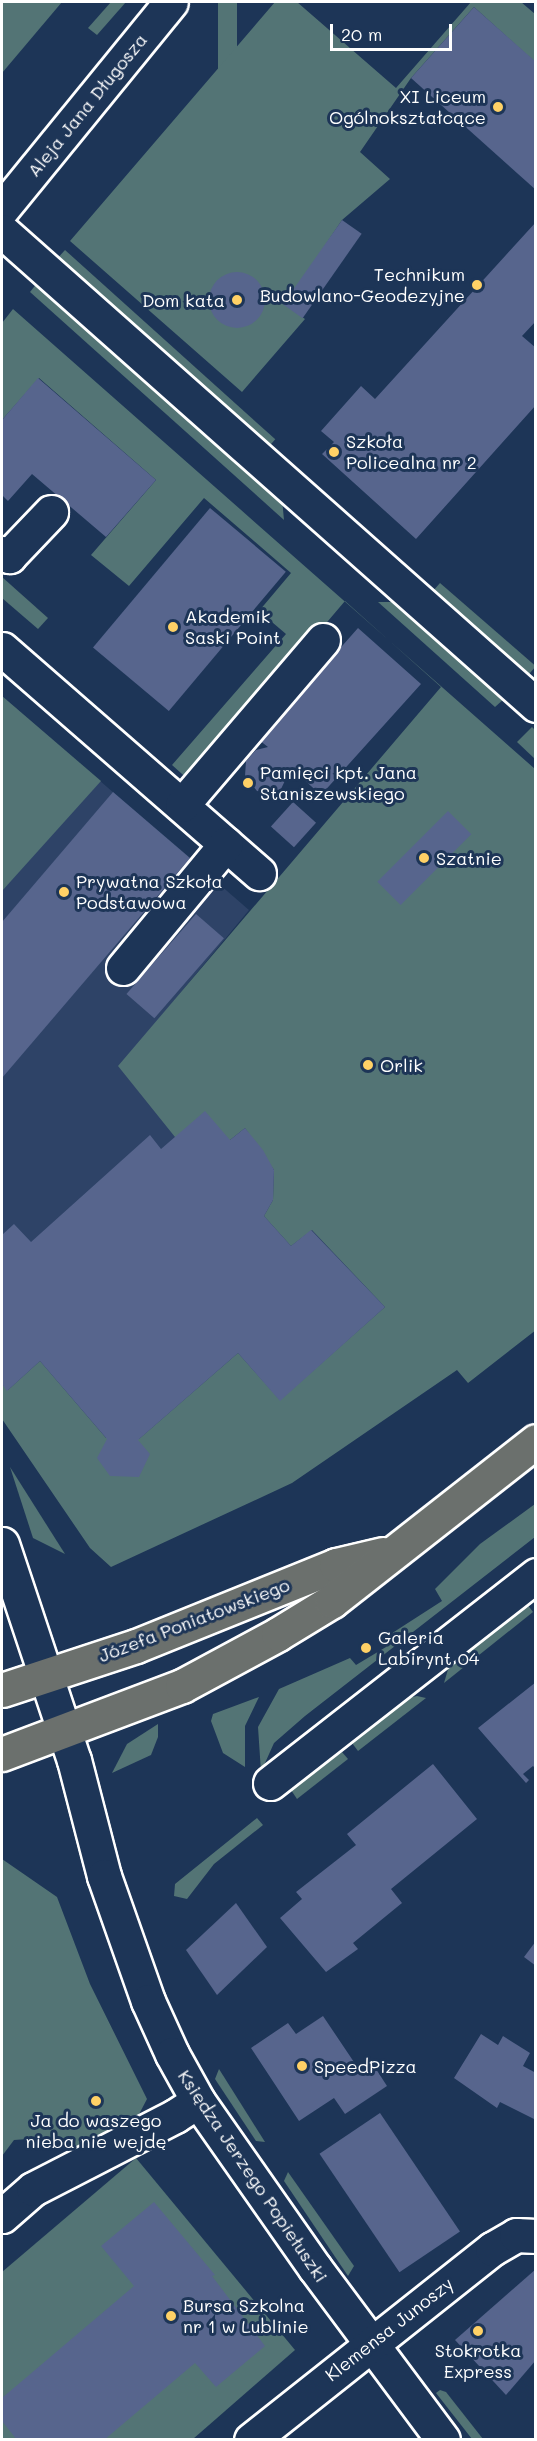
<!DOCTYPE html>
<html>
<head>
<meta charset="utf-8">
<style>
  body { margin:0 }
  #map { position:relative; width:537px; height:2441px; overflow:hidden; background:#1d3557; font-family:Mali,sans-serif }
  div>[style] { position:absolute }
  .built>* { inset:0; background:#2e4367 }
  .green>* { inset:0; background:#537475; transform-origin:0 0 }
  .building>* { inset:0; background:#57658d; transform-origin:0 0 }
  .round { border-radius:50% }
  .roads { filter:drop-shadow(2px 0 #fff) drop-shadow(-2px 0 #fff) drop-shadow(0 2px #fff) drop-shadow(0 -2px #fff) }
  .minor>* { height:33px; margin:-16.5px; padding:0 16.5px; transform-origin:16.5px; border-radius:16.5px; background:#1d3557 }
  .major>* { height:33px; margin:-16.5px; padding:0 16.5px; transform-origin:16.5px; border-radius:16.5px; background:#6b706d }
  .dots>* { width:16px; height:16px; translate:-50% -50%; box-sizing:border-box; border:3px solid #1d3557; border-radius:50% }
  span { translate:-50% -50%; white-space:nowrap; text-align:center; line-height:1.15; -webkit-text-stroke:6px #1d3557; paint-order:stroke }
  .poi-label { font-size:18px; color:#fff }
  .right { translate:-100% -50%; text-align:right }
  .left { translate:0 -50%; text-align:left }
  .street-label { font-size:18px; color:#fff }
  .frame { position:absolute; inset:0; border:3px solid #fff; pointer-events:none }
  .scale { position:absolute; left:330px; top:24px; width:122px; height:27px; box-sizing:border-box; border:3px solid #fff; border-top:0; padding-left:8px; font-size:18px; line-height:21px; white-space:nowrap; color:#fff; -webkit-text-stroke:4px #1d3557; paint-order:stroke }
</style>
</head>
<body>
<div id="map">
  <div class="built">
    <div style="clip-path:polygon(2px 696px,249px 910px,158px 1020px,418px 1309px,219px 1479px,2px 1419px)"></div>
  </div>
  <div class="green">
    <div style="clip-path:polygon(2px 2px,62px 2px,2px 73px)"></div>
    <div style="clip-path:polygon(111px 2px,126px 2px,97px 35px,88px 28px)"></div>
    <div style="left:218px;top:2px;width:19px;height:232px"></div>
    <div style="clip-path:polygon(275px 2px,297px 2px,396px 88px,471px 2px,521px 2px,535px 14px,535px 62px,474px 7px,411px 78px,360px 152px,390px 179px,342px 220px,285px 305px,305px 319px,242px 392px,70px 241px)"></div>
    <div style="left:65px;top:250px;width:283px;height:10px;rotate:42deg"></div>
    <div style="clip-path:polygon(38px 282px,282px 499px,284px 520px,30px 292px)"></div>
    <div style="clip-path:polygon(13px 309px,535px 769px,536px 1330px,468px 1383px,457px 1370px,292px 1483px,111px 1567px,90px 1548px,2px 1419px,2px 1384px,8px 1390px,40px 1361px,106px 1438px,139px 1439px,238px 1353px,280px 1400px,385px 1307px,312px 1230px,291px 1246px,264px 1216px,273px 1200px,274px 1170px,245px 1128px,230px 1140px,175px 1137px,118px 1066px,441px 687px,345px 601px,191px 782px,172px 765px,286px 634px,259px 611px,291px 573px,204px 498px,129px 586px,91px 555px,156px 480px,39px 378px,2px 420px,2px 323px)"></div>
    <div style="clip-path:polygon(2px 577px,48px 618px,38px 629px,2px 598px)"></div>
    <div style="left:440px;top:583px;width:127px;height:11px;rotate:41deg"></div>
    <div style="clip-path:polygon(378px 602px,399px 602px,505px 698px,495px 707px)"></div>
    <div style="clip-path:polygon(2px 696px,101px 781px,2px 891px)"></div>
    <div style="clip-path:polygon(532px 727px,535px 730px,535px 759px,517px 742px)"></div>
    <div style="clip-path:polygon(10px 1467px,65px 1554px,33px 1538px)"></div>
    <div style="clip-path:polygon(535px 1504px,535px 1537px,305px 1716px,274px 1743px,261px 1772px,258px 1727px,279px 1689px,350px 1658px,356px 1665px,386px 1647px,383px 1639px,442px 1601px,435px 1589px,480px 1544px)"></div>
    <div style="clip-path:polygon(527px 1604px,533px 1612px,444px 1683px,449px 1666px)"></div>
    <div style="clip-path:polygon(417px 1696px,426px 1698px,358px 1751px,352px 1743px,408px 1698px)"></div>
    <div style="clip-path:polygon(259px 1697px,245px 1726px,245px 1767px,223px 1753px,211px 1721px,213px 1714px)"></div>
    <div style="clip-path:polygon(158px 1724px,158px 1737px,151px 1755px,112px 1773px,127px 1744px)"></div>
    <div style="clip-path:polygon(342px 1752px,348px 1759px,297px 1799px,291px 1790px)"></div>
    <div style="clip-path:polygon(257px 1818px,263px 1825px,214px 1864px,187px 1899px,174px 1896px,175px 1884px)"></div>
    <div style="clip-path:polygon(2px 1859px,57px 1897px,90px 1984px,147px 2099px,136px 2120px,71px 2152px,56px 2142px,28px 2139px,14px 2140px,2px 2156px)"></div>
    <div style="clip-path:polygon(219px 2069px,265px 2142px,256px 2141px,215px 2079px)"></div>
    <div style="clip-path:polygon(136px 2158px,295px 2350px,193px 2439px,2px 2439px,2px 2272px)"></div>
    <div style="clip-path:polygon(288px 2172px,354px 2266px,348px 2276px,284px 2181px)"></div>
    <div style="clip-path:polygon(440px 2390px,446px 2392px,483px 2439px,472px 2439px,436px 2393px)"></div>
  </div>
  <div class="building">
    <div style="clip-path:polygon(474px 7px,536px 62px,536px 190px,411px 78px)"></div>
    <div style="left:342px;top:220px;width:24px;height:103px;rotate:35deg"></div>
    <div style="clip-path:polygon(536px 222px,536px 321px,522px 336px,536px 348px,536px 405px,416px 539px,322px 454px,334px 442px,321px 431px,361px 386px,375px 399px)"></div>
    <div class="round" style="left:209px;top:272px;width:56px;height:56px"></div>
    <div style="clip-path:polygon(38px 378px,156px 480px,106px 537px,32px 474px,8px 501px,2px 495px,2px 420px)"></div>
    <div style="left:210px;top:508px;width:99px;height:182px;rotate:40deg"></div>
    <div style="clip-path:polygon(358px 628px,421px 684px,321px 795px,291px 768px,281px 789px,269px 793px,257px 791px,245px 776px,246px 761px,256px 750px,268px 747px,259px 740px)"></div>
    <div style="clip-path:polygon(113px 792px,190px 858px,2px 1078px,2px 922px)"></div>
    <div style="left:293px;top:802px;width:31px;height:33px;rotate:42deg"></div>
    <div style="left:448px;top:811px;width:33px;height:100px;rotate:45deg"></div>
    <div style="left:196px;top:914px;width:37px;height:106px;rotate:41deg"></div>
    <div style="clip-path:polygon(205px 1111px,230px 1140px,245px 1128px,263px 1150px,274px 1170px,273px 1200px,264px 1216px,291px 1246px,311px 1230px,385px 1307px,280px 1401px,238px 1353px,138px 1440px,150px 1454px,139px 1477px,110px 1476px,97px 1458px,107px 1439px,40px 1361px,7px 1391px,2px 1384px,2px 1235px,14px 1224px,31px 1242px,150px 1135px,161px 1149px)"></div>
    <div style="clip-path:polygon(536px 1682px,536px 1769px,533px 1766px,523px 1774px,529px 1780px,526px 1783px,478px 1728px)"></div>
    <div style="clip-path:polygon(433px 1764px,477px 1819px,391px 1889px,402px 1903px,353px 1943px,358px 1949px,326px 1972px,280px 1918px,302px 1899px,296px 1892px,356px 1845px,347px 1834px)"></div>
    <div style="clip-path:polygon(236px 1903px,267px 1947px,217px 1995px,186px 1950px)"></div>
    <div style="clip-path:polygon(536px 1941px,536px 1966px,524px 1957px)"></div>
    <div style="clip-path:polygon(323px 2016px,362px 2074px,374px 2066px,387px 2086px,345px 2114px,334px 2098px,299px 2121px,251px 2048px,288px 2023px,296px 2034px)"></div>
    <div style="clip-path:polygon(481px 2034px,498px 2045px,503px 2036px,530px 2053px,523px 2066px,536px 2073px,536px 2120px,500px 2102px,497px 2108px,454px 2078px)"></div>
    <div style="left:380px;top:2113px;width:143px;height:73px;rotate:56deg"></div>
    <div style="clip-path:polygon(154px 2202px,215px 2275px,212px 2276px,265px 2346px,216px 2387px,195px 2363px,104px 2440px,17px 2440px,2px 2421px,2px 2398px,134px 2286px,101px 2246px)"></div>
    <div style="clip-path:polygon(536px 2269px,536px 2360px,506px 2395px,455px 2340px)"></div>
  </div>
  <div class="roads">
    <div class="minor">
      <div style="left:2px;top:209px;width:267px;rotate:-50.8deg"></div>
      <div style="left:2px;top:231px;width:714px;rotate:41.59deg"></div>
      <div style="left:2px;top:553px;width:8px;rotate:23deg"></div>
      <div style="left:9px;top:556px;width:61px;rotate:-46.3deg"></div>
      <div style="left:2px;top:649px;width:341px;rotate:41.1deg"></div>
      <div style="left:182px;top:805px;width:217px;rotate:-49.5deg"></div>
      <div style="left:123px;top:968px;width:161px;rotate:-50.3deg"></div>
      <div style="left:2px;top:1544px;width:228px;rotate:71.6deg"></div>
      <div style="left:74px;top:1760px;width:120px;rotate:75.5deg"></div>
      <div style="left:104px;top:1876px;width:133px;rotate:70.6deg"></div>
      <div style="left:148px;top:2001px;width:58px;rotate:65.6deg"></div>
      <div style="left:172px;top:2054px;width:54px;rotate:61deg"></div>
      <div style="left:198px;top:2101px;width:204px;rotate:55deg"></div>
      <div style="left:315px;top:2268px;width:214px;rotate:53.3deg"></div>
      <div style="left:270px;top:1783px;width:338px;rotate:-38deg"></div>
      <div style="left:2px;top:2216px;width:41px;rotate:-41.1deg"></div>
      <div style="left:33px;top:2189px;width:160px;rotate:-27.2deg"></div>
      <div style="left:175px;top:2116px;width:27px;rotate:-33deg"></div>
      <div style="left:251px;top:2440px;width:308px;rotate:-38.4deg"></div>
      <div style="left:492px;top:2249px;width:28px;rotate:-30deg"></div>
      <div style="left:516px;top:2235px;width:20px;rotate:3deg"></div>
    </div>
    <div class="major">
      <div style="left:2px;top:1690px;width:141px;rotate:-18.2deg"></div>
      <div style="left:136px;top:1646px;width:216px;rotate:-22deg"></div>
      <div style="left:336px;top:1565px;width:48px;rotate:-13.2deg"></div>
      <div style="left:2px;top:1754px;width:192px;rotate:-20.7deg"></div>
      <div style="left:182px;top:1686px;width:109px;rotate:-28.4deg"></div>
      <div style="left:278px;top:1634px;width:63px;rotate:-31.4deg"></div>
      <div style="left:332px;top:1601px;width:259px;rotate:-38.1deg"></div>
    </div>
  </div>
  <div class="dots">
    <div style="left:498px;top:107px;background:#ffd166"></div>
    <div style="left:477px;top:285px;background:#ffd166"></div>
    <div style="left:237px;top:300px;background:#ffd166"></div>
    <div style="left:334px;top:452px;background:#ffd166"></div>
    <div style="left:173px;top:627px;background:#ffd166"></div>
    <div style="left:248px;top:783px;background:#ffd166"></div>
    <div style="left:424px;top:858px;background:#ffd166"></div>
    <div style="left:64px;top:892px;background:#ffd166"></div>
    <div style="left:368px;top:1065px;background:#ffd166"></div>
    <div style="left:366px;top:1648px;background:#ffd166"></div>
    <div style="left:302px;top:2066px;background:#ffd166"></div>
    <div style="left:96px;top:2101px;background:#ffd166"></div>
    <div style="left:171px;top:2316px;background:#ffd166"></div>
    <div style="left:478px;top:2331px;background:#ffd166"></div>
  </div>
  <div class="poi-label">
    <span class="right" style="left:486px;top:107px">XI Liceum<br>Ogólnokształcące</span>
    <span class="right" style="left:465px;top:285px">Technikum<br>Budowlano-Geodezyjne</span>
    <span class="right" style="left:225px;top:300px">Dom kata</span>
    <span class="left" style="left:346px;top:452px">Szkoła<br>Policealna nr 2</span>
    <span class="left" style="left:185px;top:627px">Akademik<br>Saski Point</span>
    <span class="left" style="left:260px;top:783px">Pamięci kpt. Jana<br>Staniszewskiego</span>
    <span class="left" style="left:436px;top:858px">Szatnie</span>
    <span class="left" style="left:76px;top:892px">Prywatna Szkoła<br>Podstawowa</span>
    <span class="left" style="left:380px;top:1065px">Orlik</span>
    <span class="left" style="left:378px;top:1648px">Galeria<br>Labirynt 04</span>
    <span class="left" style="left:314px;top:2066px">SpeedPizza</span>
    <span style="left:96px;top:2131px">Ja do waszego<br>nieba nie wejdę</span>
    <span class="left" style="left:183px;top:2316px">Bursa Szkolna<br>nr 1 w Lublinie</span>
    <span style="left:478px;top:2361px">Stokrotka<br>Express</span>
  </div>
  <div class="street-label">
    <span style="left:87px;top:105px;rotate:-51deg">Aleja Jana Długosza</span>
    <span style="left:194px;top:1620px;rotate:-21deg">Józefa Poniatowskiego</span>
    <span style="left:253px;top:2176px;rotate:56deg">Księdza Jerzego Popiełuszki</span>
    <span style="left:389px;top:2329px;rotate:-38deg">Klemensa Junoszy</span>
  </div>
  <div class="frame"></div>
  <div class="scale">20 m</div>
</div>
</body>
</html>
